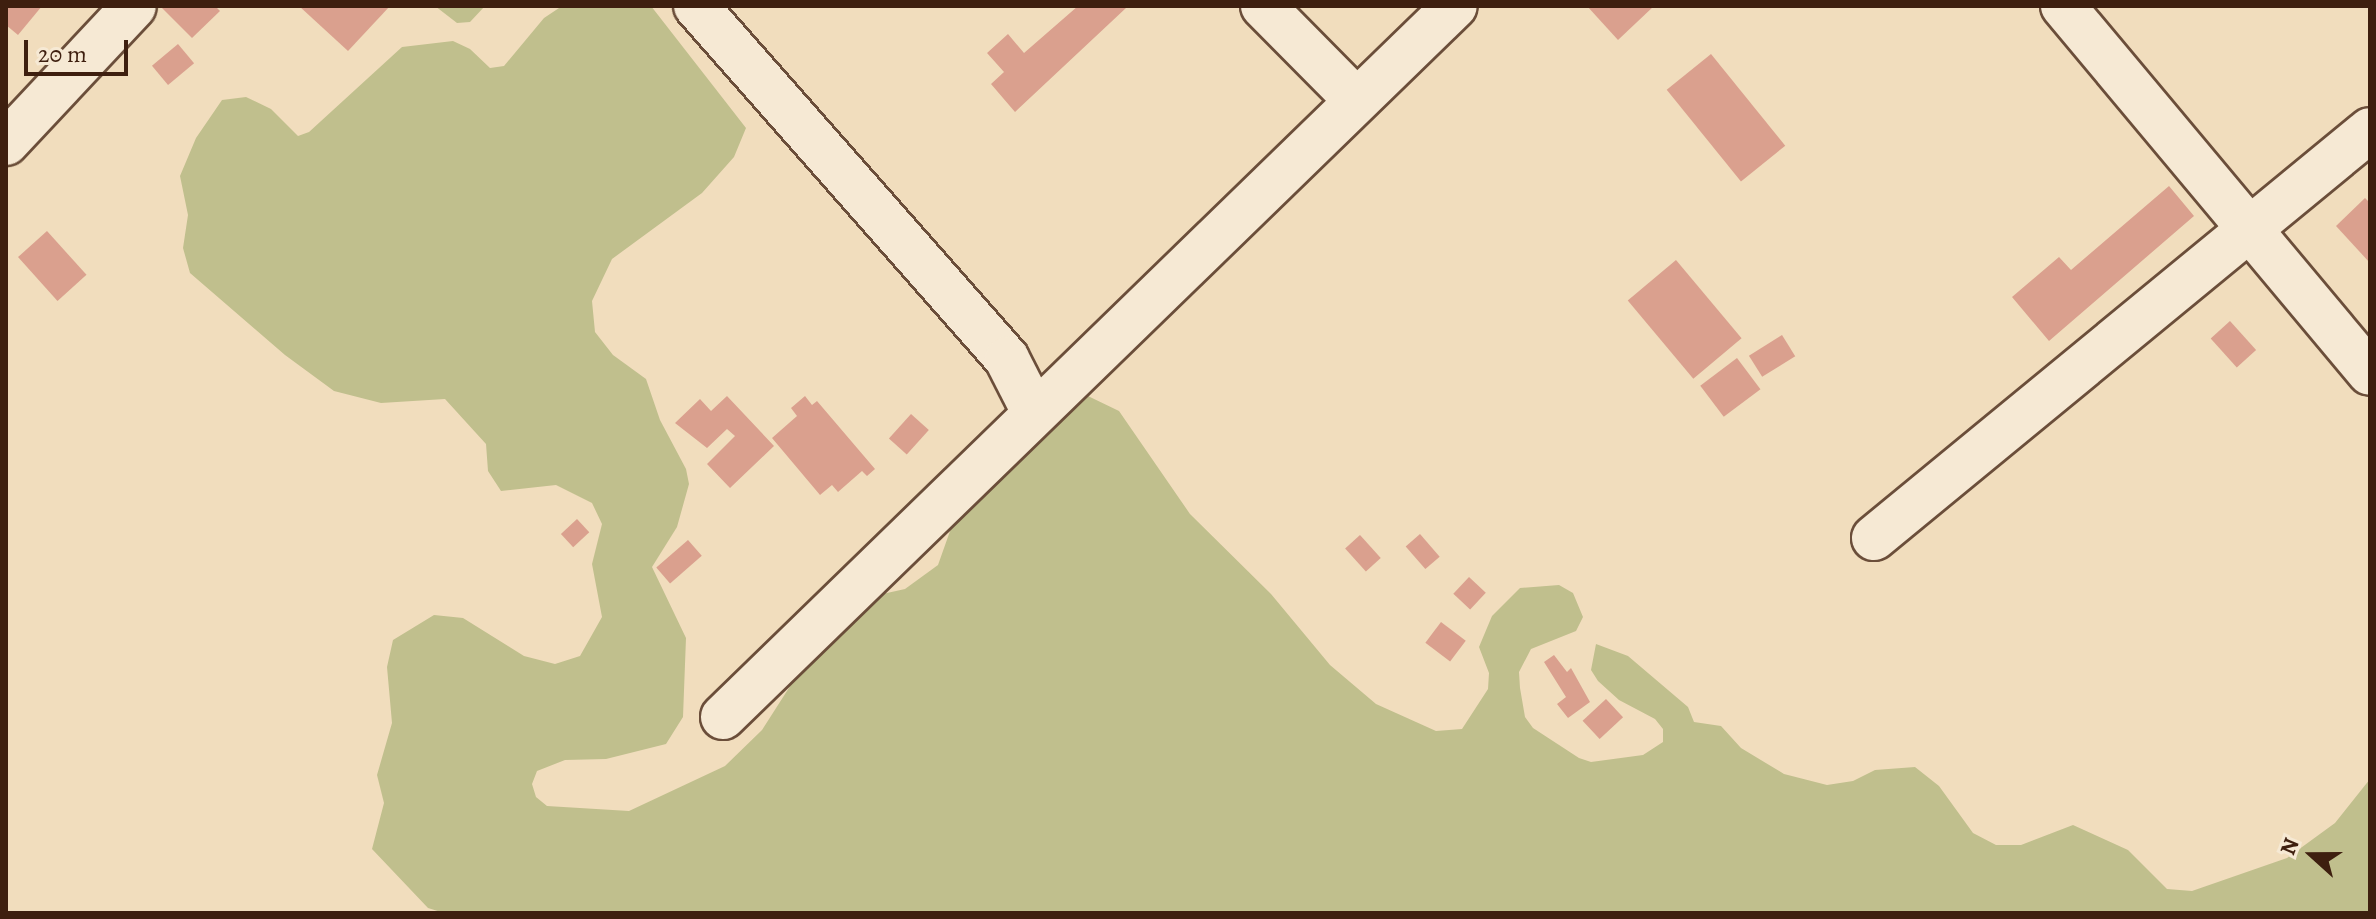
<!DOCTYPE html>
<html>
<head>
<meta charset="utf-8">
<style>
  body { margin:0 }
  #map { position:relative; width:2376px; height:919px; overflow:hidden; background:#f1ddbd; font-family:Alegreya,serif }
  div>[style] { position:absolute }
  .green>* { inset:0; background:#c0bf8d }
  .building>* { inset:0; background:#daa08e; transform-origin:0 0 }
  .roads { filter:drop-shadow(2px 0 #6b4e3a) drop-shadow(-2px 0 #6b4e3a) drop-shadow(0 2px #6b4e3a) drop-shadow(0 -2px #6b4e3a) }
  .minor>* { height:44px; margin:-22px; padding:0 22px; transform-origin:22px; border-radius:22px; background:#f6e9d4 }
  span { translate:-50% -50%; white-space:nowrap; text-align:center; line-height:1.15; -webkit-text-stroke:7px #f6e9d4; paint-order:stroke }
  .frame { position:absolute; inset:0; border:8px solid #3e1f0f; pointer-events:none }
  .north { position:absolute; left:2272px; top:815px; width:80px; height:80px; -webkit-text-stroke:6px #f6e9d4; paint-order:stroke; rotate:291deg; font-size:22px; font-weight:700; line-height:32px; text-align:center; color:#3e1f0f }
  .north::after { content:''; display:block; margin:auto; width:28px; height:36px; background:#3e1f0f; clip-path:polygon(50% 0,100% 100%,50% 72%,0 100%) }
  .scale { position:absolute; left:24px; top:40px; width:104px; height:36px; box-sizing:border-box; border:4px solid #3e1f0f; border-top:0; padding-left:10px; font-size:24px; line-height:28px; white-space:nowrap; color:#3e1f0f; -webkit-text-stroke:6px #f6e9d4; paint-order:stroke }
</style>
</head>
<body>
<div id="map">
  <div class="green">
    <div style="clip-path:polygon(435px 6px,485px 6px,470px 22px,457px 23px)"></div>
    <div style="clip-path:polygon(562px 6px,651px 6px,746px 128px,734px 157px,702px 193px,612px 259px,592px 301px,595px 332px,613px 355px,646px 379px,660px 420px,686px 469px,689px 484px,677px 527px,652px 567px,686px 638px,683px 717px,666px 744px,606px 759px,565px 760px,537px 771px,532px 784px,536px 797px,547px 806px,629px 811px,725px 766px,762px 730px,810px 655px,878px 595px,905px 589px,938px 565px,982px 441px,1061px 383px,1119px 411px,1190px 514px,1271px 594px,1330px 665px,1376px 704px,1436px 731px,1462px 729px,1488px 689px,1489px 673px,1479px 647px,1492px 616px,1520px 588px,1559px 585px,1573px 593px,1583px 617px,1576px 631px,1531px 649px,1519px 672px,1520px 688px,1525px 717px,1533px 728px,1579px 758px,1591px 762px,1643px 755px,1663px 742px,1663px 729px,1655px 719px,1619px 700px,1598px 681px,1591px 670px,1596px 644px,1628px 656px,1688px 707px,1694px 722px,1721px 726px,1741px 748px,1784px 774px,1827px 785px,1853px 781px,1875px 770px,1915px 767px,1939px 786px,1973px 833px,1996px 845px,2021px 845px,2073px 825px,2128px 850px,2167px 889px,2192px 891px,2287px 858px,2335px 823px,2370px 779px,2370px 913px,444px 913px,428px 908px,372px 849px,384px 803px,377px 775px,392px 723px,387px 667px,393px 640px,434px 615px,463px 618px,524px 656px,555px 664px,580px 656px,602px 617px,592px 564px,602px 524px,592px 503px,556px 485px,501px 491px,488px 471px,486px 444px,445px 399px,381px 403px,334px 391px,285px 355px,190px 273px,183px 248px,188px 215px,180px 176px,196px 138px,222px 100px,246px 97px,271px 109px,298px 136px,309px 132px,402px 47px,453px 41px,470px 49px,490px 68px,504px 66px,544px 18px)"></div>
  </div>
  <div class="building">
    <div style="clip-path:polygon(6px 6px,42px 6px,18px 35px,6px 25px)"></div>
    <div style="clip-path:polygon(160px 6px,215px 6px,220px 11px,192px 38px)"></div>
    <div style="clip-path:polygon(299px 6px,390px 6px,348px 51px)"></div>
    <div style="clip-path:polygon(1078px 6px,1126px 8px,1015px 112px,991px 84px,1004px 72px,987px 53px,1008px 34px,1024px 53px)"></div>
    <div style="clip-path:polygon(1587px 6px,1654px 6px,1618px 40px)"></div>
    <div style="left:178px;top:44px;width:25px;height:34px;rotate:50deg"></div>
    <div style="left:1711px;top:54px;width:118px;height:57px;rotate:51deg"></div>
    <div style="clip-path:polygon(2169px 186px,2194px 216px,2049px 341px,2012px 297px,2059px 257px,2071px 270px)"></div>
    <div style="clip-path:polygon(2365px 198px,2370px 203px,2370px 263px,2336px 226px)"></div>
    <div style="left:47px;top:231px;width:59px;height:39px;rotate:48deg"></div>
    <div style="left:1676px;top:260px;width:102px;height:63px;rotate:50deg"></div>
    <div style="left:2230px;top:321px;width:39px;height:26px;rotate:48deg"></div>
    <div style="left:1782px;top:335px;width:25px;height:39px;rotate:58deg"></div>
    <div style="left:1737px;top:358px;width:39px;height:46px;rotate:53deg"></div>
    <div style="clip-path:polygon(727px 396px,774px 446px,730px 488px,707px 464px,735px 436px,727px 429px,707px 448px,675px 423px,700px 399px,711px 411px)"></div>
    <div style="clip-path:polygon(805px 396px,812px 405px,817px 401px,875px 469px,867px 476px,862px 471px,838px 492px,832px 485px,820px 495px,772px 438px,797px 416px,791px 408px)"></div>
    <div style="left:911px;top:414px;width:24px;height:33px;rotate:42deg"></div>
    <div style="left:577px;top:519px;width:18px;height:22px;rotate:47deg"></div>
    <div style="left:1420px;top:534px;width:30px;height:19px;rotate:49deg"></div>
    <div style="left:1360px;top:535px;width:31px;height:20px;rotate:48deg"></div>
    <div style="left:688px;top:540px;width:21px;height:42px;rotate:49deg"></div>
    <div style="left:1469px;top:577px;width:23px;height:23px;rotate:43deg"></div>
    <div style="left:1441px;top:622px;width:31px;height:26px;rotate:37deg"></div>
    <div style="clip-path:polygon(1554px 655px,1567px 672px,1571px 668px,1590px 702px,1568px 718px,1557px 704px,1566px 697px,1544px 662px)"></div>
    <div style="left:1606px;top:699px;width:25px;height:32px;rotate:47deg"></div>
  </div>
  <div class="roads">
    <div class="minor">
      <div style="left:696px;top:6px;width:470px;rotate:48.6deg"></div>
      <div style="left:1007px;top:359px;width:59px;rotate:63deg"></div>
      <div style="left:1263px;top:6px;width:131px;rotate:45.3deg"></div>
      <div style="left:2063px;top:6px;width:478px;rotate:50.1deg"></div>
      <div style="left:6px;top:143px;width:187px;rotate:-46.9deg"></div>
      <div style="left:1874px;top:538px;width:642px;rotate:-39.44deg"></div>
      <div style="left:723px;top:717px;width:1020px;rotate:-44.17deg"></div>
    </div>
  </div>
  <div class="frame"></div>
  <div class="north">N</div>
  <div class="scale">20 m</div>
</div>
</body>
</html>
